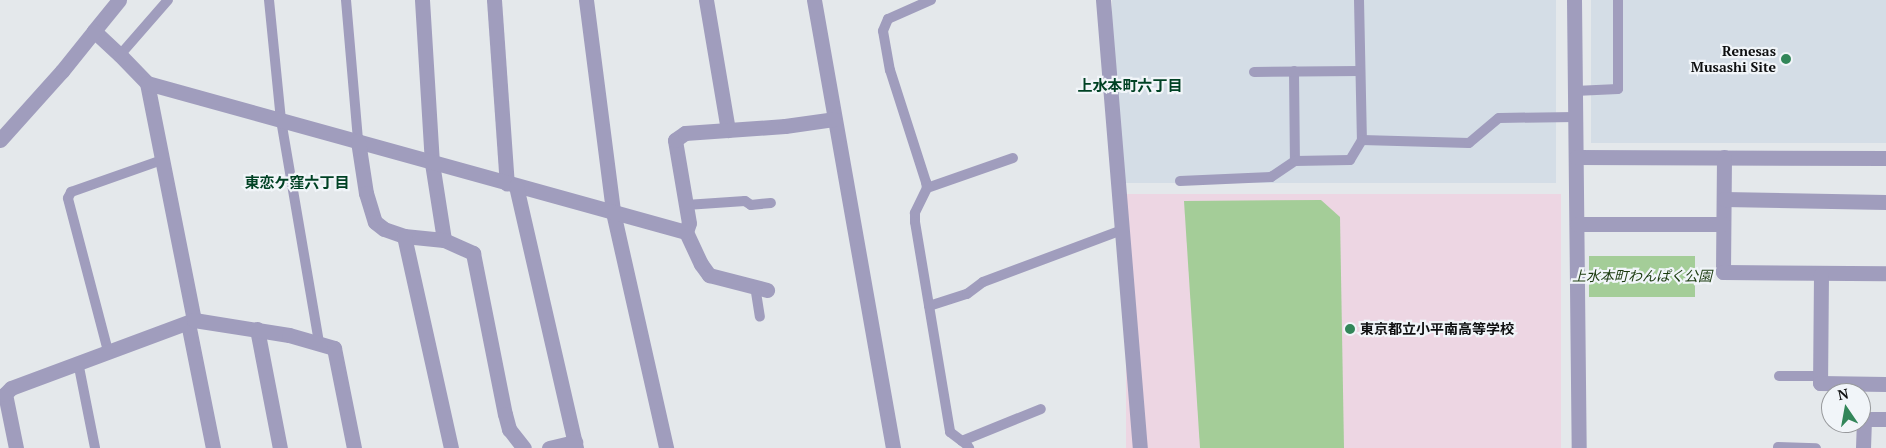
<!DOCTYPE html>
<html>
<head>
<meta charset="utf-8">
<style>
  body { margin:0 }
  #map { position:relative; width:1886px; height:448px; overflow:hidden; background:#e4e8eb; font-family:"PT Serif","Noto Sans JP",serif }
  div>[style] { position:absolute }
  .built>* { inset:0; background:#d4dde6; transform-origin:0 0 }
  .education>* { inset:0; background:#edd6e3; transform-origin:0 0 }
  .green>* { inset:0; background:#a4cd98; transform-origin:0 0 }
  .lane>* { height:10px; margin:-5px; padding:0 5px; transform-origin:5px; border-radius:5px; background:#a09dbd }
  .street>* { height:15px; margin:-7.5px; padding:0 7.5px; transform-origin:7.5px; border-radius:7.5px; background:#a09dbd }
  .dots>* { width:14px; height:14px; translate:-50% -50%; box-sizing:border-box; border:2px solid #f1f5f9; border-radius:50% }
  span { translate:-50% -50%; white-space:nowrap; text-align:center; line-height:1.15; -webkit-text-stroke:4.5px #f1f5f9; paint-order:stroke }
  .poi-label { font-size:14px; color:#0f1011; font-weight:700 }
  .right { translate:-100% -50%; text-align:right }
  .left { translate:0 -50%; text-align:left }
  .park-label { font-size:14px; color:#1a3a0e; font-style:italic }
  .neighbourhood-label { font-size:15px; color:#004224; font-weight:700 }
  .north { position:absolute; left:1821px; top:383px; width:50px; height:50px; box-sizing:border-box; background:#f1f5f9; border:1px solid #97999c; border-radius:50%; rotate:348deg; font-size:14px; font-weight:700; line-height:20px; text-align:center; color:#0f1011 }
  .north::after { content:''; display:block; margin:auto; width:18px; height:22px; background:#328659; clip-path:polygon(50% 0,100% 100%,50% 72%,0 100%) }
</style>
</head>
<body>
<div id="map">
  <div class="built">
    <div style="left:1112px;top:0;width:444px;height:183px"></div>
    <div style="left:1591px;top:0;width:295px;height:143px"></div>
  </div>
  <div class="education">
    <div style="left:1126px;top:194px;width:435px;height:255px"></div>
  </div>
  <div class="green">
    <div style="clip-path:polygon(1321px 200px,1340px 217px,1344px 448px,1200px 448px,1184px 201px)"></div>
    <div style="left:1589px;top:256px;width:106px;height:41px"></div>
  </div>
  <div class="lane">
    <div style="left:269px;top:0;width:121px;rotate:84.3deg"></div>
    <div style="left:281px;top:120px;width:226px;rotate:80.3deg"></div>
    <div style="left:346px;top:0;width:142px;rotate:85.1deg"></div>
    <div style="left:931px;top:0;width:47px;rotate:156.2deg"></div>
    <div style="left:888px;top:19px;width:13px;rotate:113deg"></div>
    <div style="left:883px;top:31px;width:40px;rotate:80deg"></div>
    <div style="left:890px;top:70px;width:118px;rotate:72.2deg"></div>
    <div style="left:926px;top:182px;width:6px;rotate:81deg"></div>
    <div style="left:927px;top:188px;width:28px;rotate:116deg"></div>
    <div style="left:915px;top:213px;width:9px;rotate:90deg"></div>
    <div style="left:915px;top:222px;width:213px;rotate:80.5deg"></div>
    <div style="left:950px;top:432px;width:21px;rotate:37deg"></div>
    <div style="left:967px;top:445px;width:4px;rotate:56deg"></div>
    <div style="left:1359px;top:0;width:140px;rotate:88.8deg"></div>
    <div style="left:1362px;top:140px;width:107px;rotate:1.6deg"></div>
    <div style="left:1469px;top:143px;width:39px;rotate:-40deg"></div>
    <div style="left:1499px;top:118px;width:76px;rotate:-0.8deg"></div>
    <div style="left:120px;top:55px;width:73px;rotate:-48.9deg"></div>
    <div style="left:1294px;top:71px;width:90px;rotate:89.4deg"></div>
    <div style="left:1254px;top:72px;width:106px;rotate:-0.5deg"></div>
    <div style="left:1575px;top:91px;width:43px;rotate:-2.7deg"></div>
    <div style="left:1618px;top:89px;width:89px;rotate:-90deg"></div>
    <div style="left:1180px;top:181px;width:91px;rotate:-2.5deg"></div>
    <div style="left:1271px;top:177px;width:29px;rotate:-34deg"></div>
    <div style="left:1295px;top:161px;width:55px;rotate:-1deg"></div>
    <div style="left:1350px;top:160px;width:23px;rotate:-59deg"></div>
    <div style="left:927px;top:188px;width:91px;rotate:-19.2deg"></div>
    <div style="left:686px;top:205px;width:59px;rotate:-3.9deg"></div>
    <div style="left:745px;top:201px;width:7px;rotate:34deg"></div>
    <div style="left:751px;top:205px;width:20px;rotate:-6deg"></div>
    <div style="left:755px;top:286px;width:31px;rotate:81deg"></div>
    <div style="left:929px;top:306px;width:40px;rotate:-18deg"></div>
    <div style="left:967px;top:294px;width:20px;rotate:-37deg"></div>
    <div style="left:983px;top:282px;width:148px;rotate:-20.5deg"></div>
    <div style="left:108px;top:351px;width:158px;rotate:-104.7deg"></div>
    <div style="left:68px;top:198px;width:7px;rotate:-63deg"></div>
    <div style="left:71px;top:192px;width:96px;rotate:-19.4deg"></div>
    <div style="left:78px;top:362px;width:88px;rotate:78.8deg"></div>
    <div style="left:1779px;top:376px;width:41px"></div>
    <div style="left:962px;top:441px;width:85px;rotate:-22.1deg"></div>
    <div style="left:1778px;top:447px;width:38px;rotate:2deg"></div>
  </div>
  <div class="street">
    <div style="left:119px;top:0;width:40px;rotate:129deg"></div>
    <div style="left:94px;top:31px;width:35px;rotate:43deg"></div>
    <div style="left:120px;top:55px;width:39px;rotate:46deg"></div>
    <div style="left:147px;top:83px;width:242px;rotate:78.8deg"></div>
    <div style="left:422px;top:0;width:163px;rotate:86.5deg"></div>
    <div style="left:432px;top:163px;width:78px;rotate:81.1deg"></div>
    <div style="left:494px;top:0;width:184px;rotate:86deg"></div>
    <div style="left:586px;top:0;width:214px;rotate:82.7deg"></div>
    <div style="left:613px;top:212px;width:242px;rotate:77.3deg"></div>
    <div style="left:706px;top:0;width:132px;rotate:80.4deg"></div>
    <div style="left:814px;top:0;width:455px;rotate:80deg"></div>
    <div style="left:1103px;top:0;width:450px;rotate:85.3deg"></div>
    <div style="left:1574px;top:0;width:448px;rotate:89.4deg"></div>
    <div style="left:147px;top:83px;width:559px;rotate:15.45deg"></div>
    <div style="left:686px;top:232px;width:35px;rotate:65deg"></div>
    <div style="left:701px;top:264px;width:14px;rotate:54deg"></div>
    <div style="left:709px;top:275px;width:60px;rotate:14.5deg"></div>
    <div style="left:0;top:140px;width:93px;rotate:-48.1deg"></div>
    <div style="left:62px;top:71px;width:51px;rotate:-51.3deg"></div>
    <div style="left:358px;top:141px;width:53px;rotate:81.3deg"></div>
    <div style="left:366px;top:193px;width:30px;rotate:73deg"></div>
    <div style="left:375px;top:222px;width:11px;rotate:38deg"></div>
    <div style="left:384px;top:229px;width:21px;rotate:19deg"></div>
    <div style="left:404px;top:236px;width:40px;rotate:5.7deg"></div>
    <div style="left:444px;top:240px;width:32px;rotate:24deg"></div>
    <div style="left:473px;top:253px;width:164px;rotate:78.8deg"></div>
    <div style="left:505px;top:414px;width:16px;rotate:75deg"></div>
    <div style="left:509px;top:429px;width:24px;rotate:52deg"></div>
    <div style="left:1576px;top:157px;width:310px;rotate:0.2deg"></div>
    <div style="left:1724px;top:157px;width:115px;rotate:90.5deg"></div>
    <div style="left:1723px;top:272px;width:163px;rotate:0.4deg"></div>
    <div style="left:516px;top:186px;width:269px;rotate:77.1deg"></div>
    <div style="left:1724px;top:199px;width:162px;rotate:1.1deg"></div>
    <div style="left:1577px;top:224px;width:146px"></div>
    <div style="left:686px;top:232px;width:9px;rotate:-72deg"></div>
    <div style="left:689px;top:223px;width:84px;rotate:-99.6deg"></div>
    <div style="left:675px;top:140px;width:12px;rotate:-35deg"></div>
    <div style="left:685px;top:133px;width:100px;rotate:-4deg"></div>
    <div style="left:785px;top:126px;width:49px;rotate:-8.1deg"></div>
    <div style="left:404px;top:236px;width:217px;rotate:77.5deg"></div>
    <div style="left:1821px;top:274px;width:109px;rotate:90.5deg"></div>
    <div style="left:1820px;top:383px;width:66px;rotate:0.9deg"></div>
    <div style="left:188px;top:323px;width:127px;rotate:78.7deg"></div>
    <div style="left:257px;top:329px;width:121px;rotate:79.1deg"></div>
    <div style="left:16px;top:448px;width:55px;rotate:-101.5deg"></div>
    <div style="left:5px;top:394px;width:8px;rotate:-45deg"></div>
    <div style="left:11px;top:388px;width:195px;rotate:-20.4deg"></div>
    <div style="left:194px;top:320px;width:96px;rotate:9deg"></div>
    <div style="left:289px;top:335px;width:47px;rotate:16.1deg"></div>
    <div style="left:334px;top:348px;width:102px;rotate:78.7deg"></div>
    <div style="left:549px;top:448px;width:27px;rotate:-13deg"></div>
    <div style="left:1863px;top:448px;width:29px;rotate:-88deg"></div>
    <div style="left:1864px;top:419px;width:22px"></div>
  </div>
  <div class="dots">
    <div style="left:1786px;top:59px;background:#328659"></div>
    <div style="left:1350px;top:329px;background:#328659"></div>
  </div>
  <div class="poi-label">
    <span class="right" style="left:1776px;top:59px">Renesas<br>Musashi Site</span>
    <span class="left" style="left:1360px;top:329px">東京都立小平南高等学校</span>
  </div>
  <div class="park-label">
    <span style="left:1642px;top:276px">上水本町わんぱく公園</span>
  </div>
  <div class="neighbourhood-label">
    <span style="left:1130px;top:86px">上水本町六丁目</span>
    <span style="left:297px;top:183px">東恋ケ窪六丁目</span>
  </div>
  <div class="north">N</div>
</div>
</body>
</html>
